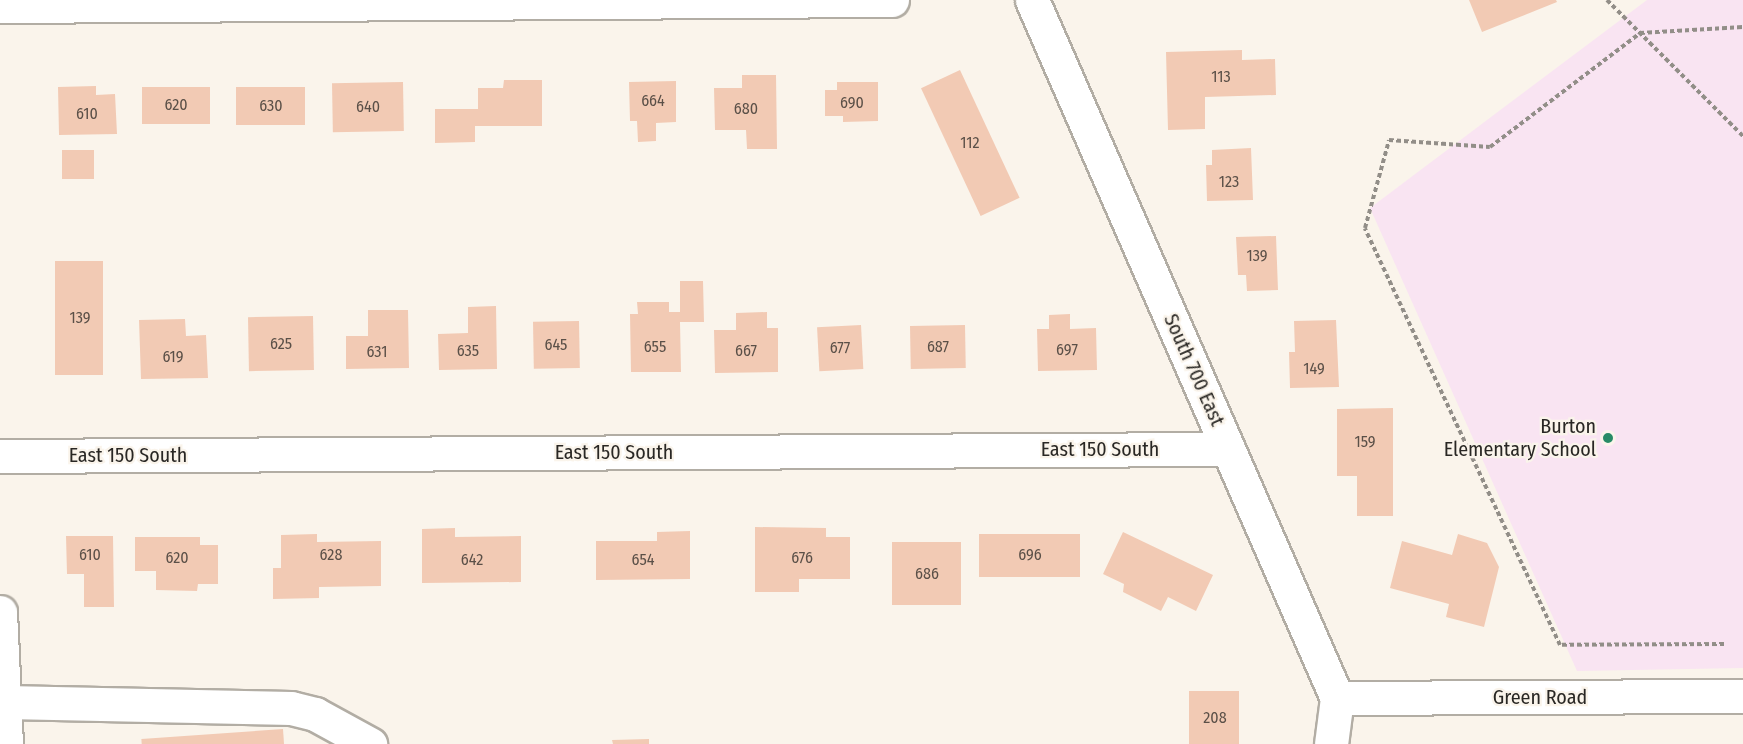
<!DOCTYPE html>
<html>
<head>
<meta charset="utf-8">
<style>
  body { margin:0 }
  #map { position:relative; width:1743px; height:744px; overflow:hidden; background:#faf4eb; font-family:"Fira Sans Condensed",sans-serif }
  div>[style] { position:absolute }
  .education>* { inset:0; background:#f9e4f2 }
  .building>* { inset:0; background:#f2cab4; transform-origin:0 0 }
  .path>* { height:4px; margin-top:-2px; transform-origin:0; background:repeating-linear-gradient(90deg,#928e88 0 4.5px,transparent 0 7.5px) }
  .roads { filter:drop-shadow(2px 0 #b2ada4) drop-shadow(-2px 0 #b2ada4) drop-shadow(0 2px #b2ada4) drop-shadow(0 -2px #b2ada4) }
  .minor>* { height:33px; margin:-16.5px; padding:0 16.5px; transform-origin:16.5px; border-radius:16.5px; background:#fff }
  .dots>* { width:16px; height:16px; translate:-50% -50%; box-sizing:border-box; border:3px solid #faf4eb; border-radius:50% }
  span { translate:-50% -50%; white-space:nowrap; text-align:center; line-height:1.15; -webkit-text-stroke:4.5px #faf4eb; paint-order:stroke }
  .number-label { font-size:16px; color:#5b5048 }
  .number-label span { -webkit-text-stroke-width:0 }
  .street-label { font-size:20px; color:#292724 }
  .poi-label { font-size:20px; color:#292724 }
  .right { translate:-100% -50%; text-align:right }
</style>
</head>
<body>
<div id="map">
  <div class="education">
    <div style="clip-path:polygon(1647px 0,1743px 0,1743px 668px,1577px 671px,1370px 208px)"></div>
  </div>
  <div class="building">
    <div style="clip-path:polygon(1469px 0,1556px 0,1557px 2px,1482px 32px)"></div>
    <div style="clip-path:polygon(1242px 50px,1242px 60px,1275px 59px,1276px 95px,1205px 97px,1205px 129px,1168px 130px,1166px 52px)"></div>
    <div style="left:960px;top:70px;width:141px;height:43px;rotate:65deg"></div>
    <div style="clip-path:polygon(742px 75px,776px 75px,777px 149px,747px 149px,746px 130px,715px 130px,714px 88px,742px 88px)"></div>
    <div style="clip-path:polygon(504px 80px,542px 80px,542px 126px,475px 126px,475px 142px,435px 143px,435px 109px,478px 109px,478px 88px,503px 88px)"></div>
    <div style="clip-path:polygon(676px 81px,676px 122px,656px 123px,656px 141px,638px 142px,637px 121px,630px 121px,629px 82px)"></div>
    <div style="left:403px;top:82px;width:49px;height:71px;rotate:89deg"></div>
    <div style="clip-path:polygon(837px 82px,878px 82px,878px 121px,843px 122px,843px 116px,825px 116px,825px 90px,837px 90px)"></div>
    <div style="clip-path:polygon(96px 86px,96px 95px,115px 94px,117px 134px,59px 135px,58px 87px)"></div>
    <div style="left:142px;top:87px;width:68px;height:37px"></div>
    <div style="left:305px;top:87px;width:38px;height:69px;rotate:90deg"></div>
    <div style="clip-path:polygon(1251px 148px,1253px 200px,1207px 201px,1206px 165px,1212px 165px,1212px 150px)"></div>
    <div style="left:62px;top:150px;width:32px;height:29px"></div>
    <div style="clip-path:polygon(1276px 236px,1278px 290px,1247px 291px,1246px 275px,1238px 275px,1236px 237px)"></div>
    <div style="left:55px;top:261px;width:48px;height:114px"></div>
    <div style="clip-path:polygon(680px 281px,703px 281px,704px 322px,680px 322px,681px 372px,631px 372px,630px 314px,638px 314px,637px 302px,669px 302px,669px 312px,680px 312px)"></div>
    <div style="clip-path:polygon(496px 306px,497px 369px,439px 370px,438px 334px,468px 333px,468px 307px)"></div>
    <div style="clip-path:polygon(368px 310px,408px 310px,409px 368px,346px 369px,346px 336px,368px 336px)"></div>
    <div style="clip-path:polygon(767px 312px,767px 328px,778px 328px,778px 372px,715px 373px,714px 330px,736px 330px,736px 313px)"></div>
    <div style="clip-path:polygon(1070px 314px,1070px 329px,1096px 328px,1097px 370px,1038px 371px,1037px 329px,1049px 329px,1049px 315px)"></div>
    <div style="left:313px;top:316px;width:54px;height:65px;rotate:89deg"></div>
    <div style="clip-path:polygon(185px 319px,186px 336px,206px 335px,208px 378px,141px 379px,139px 320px)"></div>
    <div style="clip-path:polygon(1336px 320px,1339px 387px,1290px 388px,1289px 352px,1295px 352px,1294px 321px)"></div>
    <div style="left:579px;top:321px;width:47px;height:46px;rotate:89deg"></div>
    <div style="left:861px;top:325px;width:44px;height:44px;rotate:87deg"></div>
    <div style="left:965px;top:325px;width:43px;height:55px;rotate:89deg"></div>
    <div style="clip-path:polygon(1393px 408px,1393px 516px,1357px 516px,1357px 476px,1337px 476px,1337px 409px)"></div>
    <div style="clip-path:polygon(755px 527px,826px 528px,826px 537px,850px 537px,850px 579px,799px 579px,799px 592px,755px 592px)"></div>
    <div style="clip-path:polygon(455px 528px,455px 537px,521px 536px,521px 582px,422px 583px,422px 529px)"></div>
    <div style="clip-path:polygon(690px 531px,690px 579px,596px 580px,596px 541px,657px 541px,657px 532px)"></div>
    <div style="clip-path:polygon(1123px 532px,1213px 575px,1196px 611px,1168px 597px,1161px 611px,1123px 592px,1124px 584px,1103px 574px)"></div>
    <div style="clip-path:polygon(317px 534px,317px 542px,381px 541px,381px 586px,319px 587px,319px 598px,273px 599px,273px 568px,281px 568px,281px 535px)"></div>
    <div style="left:979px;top:534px;width:101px;height:43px"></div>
    <div style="clip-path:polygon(1458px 534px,1487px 543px,1499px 567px,1484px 627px,1446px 617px,1449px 604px,1390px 588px,1402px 541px,1452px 555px)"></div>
    <div style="clip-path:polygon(66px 536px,113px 536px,114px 607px,84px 607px,84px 574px,67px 574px)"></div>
    <div style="clip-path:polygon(135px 537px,200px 537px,200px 545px,218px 545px,218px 584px,198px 584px,197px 591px,156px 590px,156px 571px,135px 571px)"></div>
    <div style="left:892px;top:542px;width:69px;height:63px"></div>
    <div style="left:1189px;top:691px;width:50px;height:53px"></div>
    <div style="left:283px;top:729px;width:15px;height:142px;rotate:86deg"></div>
    <div style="clip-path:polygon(649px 739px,649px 744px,613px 744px,612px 740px)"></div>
  </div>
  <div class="path">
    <div style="left:1607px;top:0;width:192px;rotate:45deg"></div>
    <div style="left:1724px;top:644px;width:164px;rotate:179.7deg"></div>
    <div style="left:1560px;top:645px;width:460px;rotate:-115.1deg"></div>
    <div style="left:1365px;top:228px;width:91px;rotate:-74.7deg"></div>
    <div style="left:1389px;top:140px;width:101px;rotate:4deg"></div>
    <div style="left:1490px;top:147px;width:188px;rotate:-37.2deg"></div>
    <div style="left:1640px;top:33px;width:103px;rotate:-3.3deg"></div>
  </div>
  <div class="roads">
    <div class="minor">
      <div style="left:1032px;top:0;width:762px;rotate:66.4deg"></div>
      <div style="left:1337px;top:698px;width:46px;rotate:97.4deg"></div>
      <div style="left:0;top:6px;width:892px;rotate:-0.39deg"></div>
      <div style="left:0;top:456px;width:1228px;rotate:-0.33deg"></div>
      <div style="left:0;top:612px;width:132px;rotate:87.4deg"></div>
      <div style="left:1337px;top:698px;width:406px;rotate:-0.3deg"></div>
      <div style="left:6px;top:702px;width:285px;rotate:1.2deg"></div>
      <div style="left:291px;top:708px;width:25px;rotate:14deg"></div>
      <div style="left:315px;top:714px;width:63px;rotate:28.6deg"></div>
    </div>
  </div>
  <div class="dots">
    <div style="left:1608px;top:438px;background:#278b66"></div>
  </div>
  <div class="number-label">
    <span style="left:1221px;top:77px">113</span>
    <span style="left:653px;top:101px">664</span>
    <span style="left:852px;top:103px">690</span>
    <span style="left:176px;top:105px">620</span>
    <span style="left:271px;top:106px">630</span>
    <span style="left:368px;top:107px">640</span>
    <span style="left:746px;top:109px">680</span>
    <span style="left:87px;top:114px">610</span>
    <span style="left:970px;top:143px">112</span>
    <span style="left:1229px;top:182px">123</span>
    <span style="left:1257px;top:256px">139</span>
    <span style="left:80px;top:318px">139</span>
    <span style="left:281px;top:344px">625</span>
    <span style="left:556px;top:345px">645</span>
    <span style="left:655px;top:347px">655</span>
    <span style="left:938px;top:347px">687</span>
    <span style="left:840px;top:348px">677</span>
    <span style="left:1067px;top:350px">697</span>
    <span style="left:468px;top:351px">635</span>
    <span style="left:746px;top:351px">667</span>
    <span style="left:377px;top:352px">631</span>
    <span style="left:173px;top:357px">619</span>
    <span style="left:1314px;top:369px">149</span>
    <span style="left:1365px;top:442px">159</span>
    <span style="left:90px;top:555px">610</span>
    <span style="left:331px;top:555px">628</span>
    <span style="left:1030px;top:555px">696</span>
    <span style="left:177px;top:558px">620</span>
    <span style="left:802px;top:558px">676</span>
    <span style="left:472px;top:560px">642</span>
    <span style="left:643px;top:560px">654</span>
    <span style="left:927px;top:574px">686</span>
    <span style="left:1215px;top:718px">208</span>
  </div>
  <div class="street-label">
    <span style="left:1194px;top:370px;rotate:66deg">South 700 East</span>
    <span style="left:1100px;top:449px">East 150 South</span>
    <span style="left:614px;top:452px">East 150 South</span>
    <span style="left:128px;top:455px">East 150 South</span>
    <span style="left:1540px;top:697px">Green Road</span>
  </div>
  <div class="poi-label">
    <span class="right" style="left:1596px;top:438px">Burton<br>Elementary School</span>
  </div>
</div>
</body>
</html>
